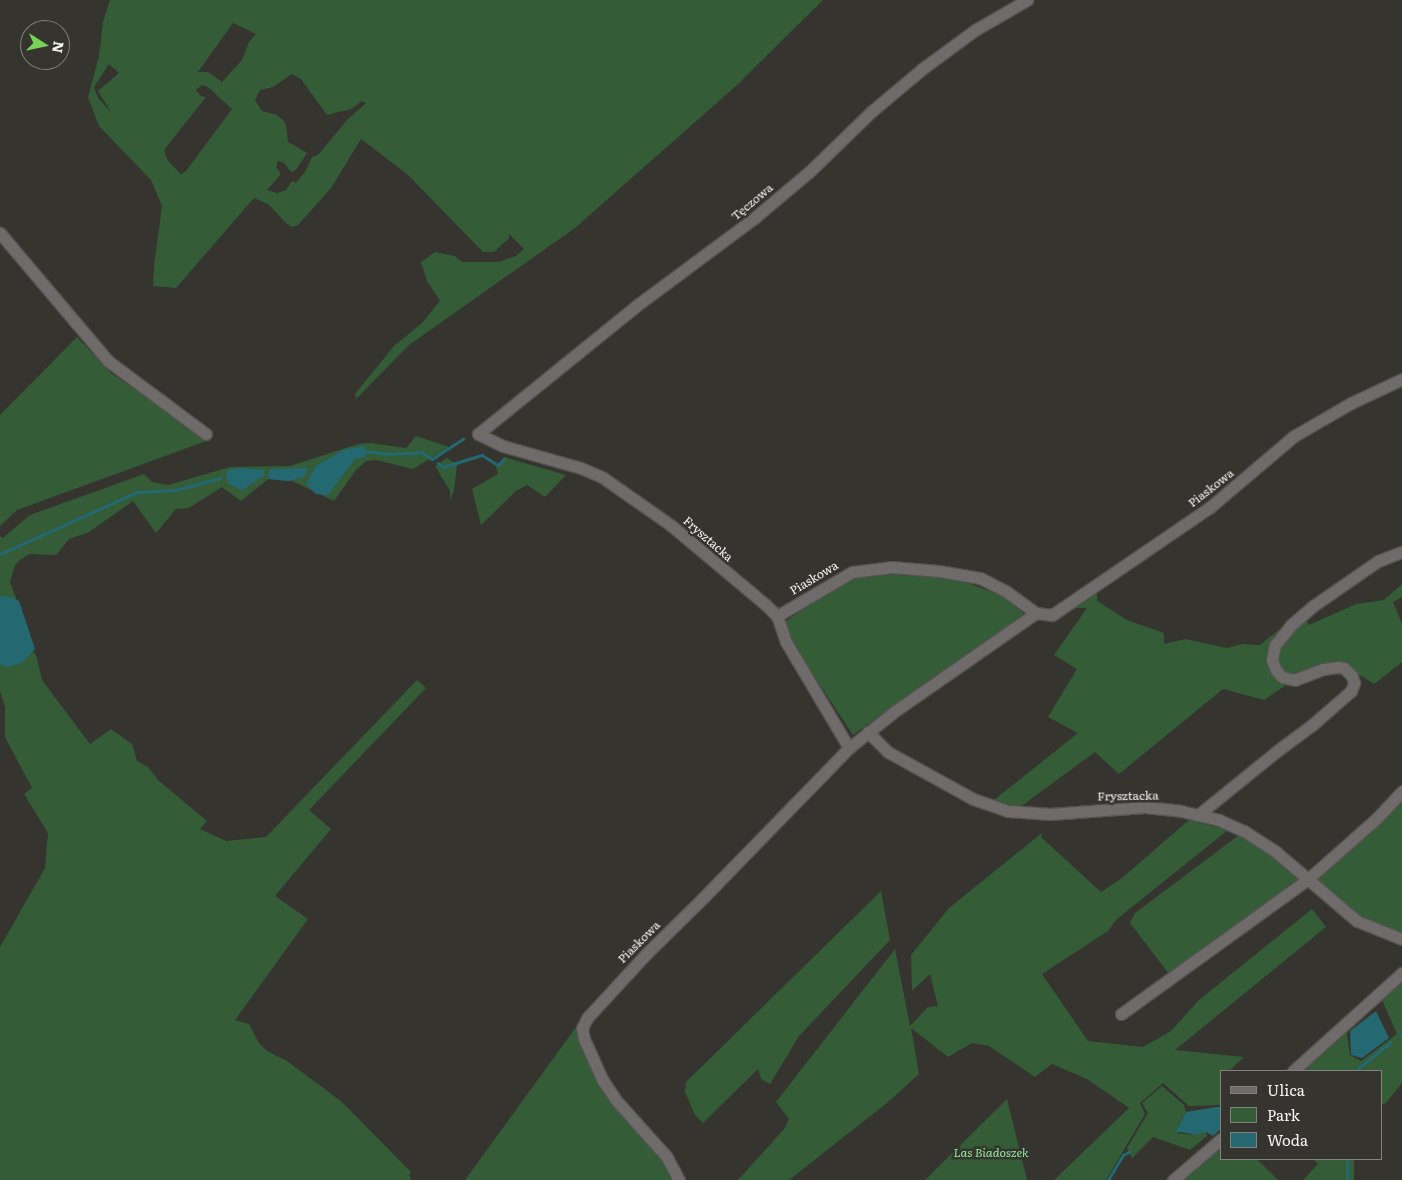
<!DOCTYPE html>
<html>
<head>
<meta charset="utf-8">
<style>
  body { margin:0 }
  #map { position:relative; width:1402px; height:1180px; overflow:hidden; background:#35342f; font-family:Literata,serif }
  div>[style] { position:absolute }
  .green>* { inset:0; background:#335c37 }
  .water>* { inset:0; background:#246872 }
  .stream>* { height:2.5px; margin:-1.25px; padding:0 1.25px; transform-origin:1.25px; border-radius:1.25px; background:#246872 }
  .roads { filter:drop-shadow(1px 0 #54534e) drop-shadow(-1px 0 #54534e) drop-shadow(0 1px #54534e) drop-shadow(0 -1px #54534e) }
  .minor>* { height:11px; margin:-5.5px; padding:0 5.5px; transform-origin:5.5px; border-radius:5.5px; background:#6e6b6a }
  span { translate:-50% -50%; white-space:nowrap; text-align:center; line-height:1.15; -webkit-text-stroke:5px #35342f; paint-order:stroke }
  .street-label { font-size:12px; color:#f5f4f1 }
  .park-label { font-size:12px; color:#91ec99; font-style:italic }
  .legend { position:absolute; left:1220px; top:1070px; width:162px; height:90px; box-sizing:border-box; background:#35342f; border:1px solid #82817d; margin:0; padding:6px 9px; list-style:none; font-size:15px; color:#f5f4f1 }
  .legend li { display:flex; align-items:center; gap:10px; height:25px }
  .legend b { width:25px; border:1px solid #82817d }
  .north { position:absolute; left:20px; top:20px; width:50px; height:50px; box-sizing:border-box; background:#35342f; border:1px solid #82817d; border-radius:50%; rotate:100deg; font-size:14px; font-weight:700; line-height:20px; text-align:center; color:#f5f4f1 }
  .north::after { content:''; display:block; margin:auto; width:18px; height:22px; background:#77d259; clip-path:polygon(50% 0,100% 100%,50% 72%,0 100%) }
</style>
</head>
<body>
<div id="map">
  <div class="green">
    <div style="clip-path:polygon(evenodd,110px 0,823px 0,737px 85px,575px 228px,409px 345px,356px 399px,355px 394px,394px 346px,422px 323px,440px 301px,427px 281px,421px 262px,435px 252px,455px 256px,462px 262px,499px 262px,516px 256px,524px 249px,509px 234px,509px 238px,494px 252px,483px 252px,407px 174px,361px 139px,331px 188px,298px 225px,293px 227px,287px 224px,268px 204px,254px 198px,176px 288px,153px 286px,154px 266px,162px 206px,151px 180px,99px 126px,88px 97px,99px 56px,103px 22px,110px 0,233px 23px,256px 34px,249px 42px,242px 60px,222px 82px,208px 72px,198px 72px,233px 23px,110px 0,109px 64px,119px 73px,98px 91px,111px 112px,98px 98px,94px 87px,109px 64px,110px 0,292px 74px,301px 79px,327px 115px,351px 109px,362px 101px,366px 103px,347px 120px,318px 155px,312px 157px,305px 172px,296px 183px,292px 181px,286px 190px,277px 193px,267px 190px,281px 174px,276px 167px,278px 161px,284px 163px,291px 172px,296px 170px,307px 153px,288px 142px,286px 125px,283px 120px,277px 115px,262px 111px,255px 100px,260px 90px,273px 87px,292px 74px,110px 0,202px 85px,208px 87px,232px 109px,186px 171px,181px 174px,168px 161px,164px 150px,206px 97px,201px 96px,196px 90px,202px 85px)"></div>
    <div style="clip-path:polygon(77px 337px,111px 373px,209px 440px,17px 510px,0 526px,0 415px)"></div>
    <div style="clip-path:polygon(416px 436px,449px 447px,413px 469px,376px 460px,366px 461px,356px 470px,334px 501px,292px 481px,268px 479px,241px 501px,222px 487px,189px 508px,176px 509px,156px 533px,133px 501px,89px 532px,69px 539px,56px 555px,30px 554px,21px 559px,15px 565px,10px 582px,23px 617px,26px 643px,36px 655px,42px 680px,90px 744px,111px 729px,132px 744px,137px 761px,148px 767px,158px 780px,207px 821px,200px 829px,226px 841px,266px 837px,417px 680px,426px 688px,309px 810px,331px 829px,275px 896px,308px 919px,235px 1020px,249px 1024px,259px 1043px,267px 1051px,287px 1061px,342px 1102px,411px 1172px,409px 1175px,411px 1180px,0 1180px,0 947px,45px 868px,48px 833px,24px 794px,32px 788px,5px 737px,5px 707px,0 691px,0 536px,3px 538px,30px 515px,144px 474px,152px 482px,168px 485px,230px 467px,290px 466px,358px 444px,370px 443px,406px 448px)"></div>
    <div style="clip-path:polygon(504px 457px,566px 475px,545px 497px,527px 485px,516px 491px,481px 525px,472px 489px,498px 474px,496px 467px)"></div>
    <div style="clip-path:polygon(447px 458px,457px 465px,454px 490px,450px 501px,450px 491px,435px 466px)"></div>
    <div style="clip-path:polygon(869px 574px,952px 577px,1005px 597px,1024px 614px,853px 735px,789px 638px,786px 621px,840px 584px)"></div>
    <div style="clip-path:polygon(1402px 584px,1402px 597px,1393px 602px,1402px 624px,1402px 662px,1374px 684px,1343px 664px,1305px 672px,1264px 700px,1223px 689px,1119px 774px,1095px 752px,1020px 807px,994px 800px,1078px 733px,1048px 717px,1077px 669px,1054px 655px,1087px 608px,1075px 608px,1097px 593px,1097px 601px,1127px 620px,1164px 633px,1164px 644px,1185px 639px,1227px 648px,1242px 644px,1260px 645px,1301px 612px,1309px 625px,1356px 604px,1384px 600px)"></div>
    <div style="clip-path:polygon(1402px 786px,1402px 933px,1352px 913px,1312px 879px)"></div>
    <div style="clip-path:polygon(1189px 820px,1228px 830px,1117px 919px,1108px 931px,1042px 974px,1088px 1041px,1143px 1047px,1171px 1031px,1199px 1000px,1312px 909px,1326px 927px,1175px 1050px,1244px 1057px,1229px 1071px,1221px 1071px,1221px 1105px,1189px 1106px,1163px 1083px,1140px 1103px,1145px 1114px,1106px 1180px,1054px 1180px,1129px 1108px,1087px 1079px,1052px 1064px,1035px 1077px,989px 1046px,972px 1043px,948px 1057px,911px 1028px,919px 1074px,887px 1103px,789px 1180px,738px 1180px,785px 1128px,789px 1119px,776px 1102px,895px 949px,910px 1026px,928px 1007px,938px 1006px,930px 974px,912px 991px,911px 955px,949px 908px,1042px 833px,1041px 837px,1101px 892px,1122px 878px)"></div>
    <div style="clip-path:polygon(1239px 835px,1270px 854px,1298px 880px,1169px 974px,1130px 923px,1135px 913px)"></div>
    <div style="clip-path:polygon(881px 891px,890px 940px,799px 1036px,770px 1084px,761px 1079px,758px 1069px,703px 1123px,695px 1115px,685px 1092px,686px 1082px)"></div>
    <div style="clip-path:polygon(1402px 983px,1402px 1083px,1386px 1103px,1381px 1105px,1381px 1071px,1296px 1071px,1346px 1028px,1350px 1055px,1361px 1061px,1397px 1034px,1382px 1000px)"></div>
    <div style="clip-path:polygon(576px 1027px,631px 1117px,677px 1180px,465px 1180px)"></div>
    <div style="clip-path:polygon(1162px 1086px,1184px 1105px,1186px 1112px,1175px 1133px,1196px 1135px,1206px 1132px,1207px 1136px,1190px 1150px,1153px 1137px,1132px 1158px,1127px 1148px,1148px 1113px,1142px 1103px)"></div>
    <div style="clip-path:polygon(1007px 1099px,1027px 1180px,925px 1180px)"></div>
    <div style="clip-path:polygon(1221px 1149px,1221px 1159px,1257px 1159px,1278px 1180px,1181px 1180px)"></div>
    <div style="clip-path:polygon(1313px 1159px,1354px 1159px,1354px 1180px,1303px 1180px,1318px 1164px)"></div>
  </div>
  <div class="water">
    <div style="clip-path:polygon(365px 446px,366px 457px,355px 459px,328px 495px,316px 494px,306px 484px,316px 466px,343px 450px)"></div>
    <div style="clip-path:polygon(241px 468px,264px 470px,264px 476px,242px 490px,229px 484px,226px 476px,227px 470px)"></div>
    <div style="clip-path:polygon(309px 468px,304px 477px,288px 481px,268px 479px,269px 469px)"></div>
    <div style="clip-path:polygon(0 596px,10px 597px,19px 601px,35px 649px,22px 663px,8px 667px,0 664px)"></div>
    <div style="clip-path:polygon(1376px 1011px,1389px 1038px,1362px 1058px,1351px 1055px,1350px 1031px)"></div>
    <div style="clip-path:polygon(1216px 1107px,1221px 1107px,1221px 1129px,1213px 1136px,1206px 1132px,1196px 1135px,1181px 1132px,1175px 1133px,1186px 1112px)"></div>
  </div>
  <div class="stream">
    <div style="left:365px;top:451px;width:23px;rotate:7deg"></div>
    <div style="left:388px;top:454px;width:34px;rotate:-3deg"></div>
    <div style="left:422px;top:452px;width:12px;rotate:35deg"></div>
    <div style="left:432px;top:459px;width:37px;rotate:-33deg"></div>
    <div style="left:438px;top:463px;width:6px;rotate:39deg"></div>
    <div style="left:443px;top:467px;width:41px;rotate:-17.1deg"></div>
    <div style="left:482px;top:455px;width:19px;rotate:32deg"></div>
    <div style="left:498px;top:465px;width:8px;rotate:-45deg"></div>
    <div style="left:0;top:554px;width:150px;rotate:-24.3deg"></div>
    <div style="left:137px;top:492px;width:39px;rotate:-3deg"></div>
    <div style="left:176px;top:490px;width:46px;rotate:-15.3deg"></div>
    <div style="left:1401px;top:1035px;width:1px;rotate:-45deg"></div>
    <div style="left:1355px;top:1071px;width:46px;rotate:-38.9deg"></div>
    <div style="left:1108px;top:1180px;width:29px;rotate:-59deg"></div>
    <div style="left:1123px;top:1155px;width:7px;rotate:-27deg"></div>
    <div style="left:1347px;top:1180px;width:21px;rotate:-90deg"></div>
  </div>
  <div class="roads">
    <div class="minor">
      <div style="left:0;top:233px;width:167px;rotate:49.8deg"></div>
      <div style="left:108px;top:361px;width:122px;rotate:36.7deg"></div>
      <div style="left:777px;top:616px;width:87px;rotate:-30.4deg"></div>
      <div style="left:852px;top:572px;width:39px;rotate:-7deg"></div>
      <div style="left:891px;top:567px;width:48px;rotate:4.8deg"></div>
      <div style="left:939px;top:571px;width:42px;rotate:9.7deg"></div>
      <div style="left:980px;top:578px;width:30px;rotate:27deg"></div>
      <div style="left:1007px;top:592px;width:36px;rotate:36deg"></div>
      <div style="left:1036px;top:613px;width:16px;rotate:7deg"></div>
      <div style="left:1052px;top:615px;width:190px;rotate:-34.3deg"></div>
      <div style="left:1209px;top:508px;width:111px;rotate:-40.3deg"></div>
      <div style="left:1294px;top:436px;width:66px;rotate:-30.1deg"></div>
      <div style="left:1351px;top:403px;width:56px;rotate:-25.2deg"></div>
      <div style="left:868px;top:732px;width:28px;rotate:45deg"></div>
      <div style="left:888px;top:752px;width:97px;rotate:28.9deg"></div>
      <div style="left:973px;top:799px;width:37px;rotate:19deg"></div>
      <div style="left:1008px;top:811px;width:42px;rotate:4.1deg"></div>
      <div style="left:1050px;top:814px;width:95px;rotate:-4.2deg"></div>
      <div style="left:1145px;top:807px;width:36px;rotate:6deg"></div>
      <div style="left:1181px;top:811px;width:39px;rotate:13deg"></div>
      <div style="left:1219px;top:820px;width:27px;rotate:24deg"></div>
      <div style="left:1244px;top:831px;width:38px;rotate:33deg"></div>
      <div style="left:1276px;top:852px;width:106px;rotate:40.4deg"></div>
      <div style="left:1357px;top:921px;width:48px;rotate:21.8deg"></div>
      <div style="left:849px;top:748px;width:123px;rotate:-120.7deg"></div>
      <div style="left:786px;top:642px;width:28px;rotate:-109deg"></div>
      <div style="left:777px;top:616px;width:16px;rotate:-135deg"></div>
      <div style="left:766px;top:605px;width:123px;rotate:-140deg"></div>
      <div style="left:672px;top:526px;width:85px;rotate:-145deg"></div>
      <div style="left:602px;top:477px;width:23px;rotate:-157deg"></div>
      <div style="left:581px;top:468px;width:81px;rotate:-164.2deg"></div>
      <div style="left:503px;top:446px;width:28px;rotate:-154deg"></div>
      <div style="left:478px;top:434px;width:208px;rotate:-39deg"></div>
      <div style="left:640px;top:303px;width:141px;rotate:-36.6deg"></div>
      <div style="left:753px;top:219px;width:73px;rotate:-40deg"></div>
      <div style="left:809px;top:172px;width:88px;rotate:-44.1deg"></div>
      <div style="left:872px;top:111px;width:65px;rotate:-40deg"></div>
      <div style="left:922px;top:69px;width:66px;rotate:-36.3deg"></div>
      <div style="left:975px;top:30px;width:60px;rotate:-30deg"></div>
      <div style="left:1198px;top:815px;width:102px;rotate:-39deg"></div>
      <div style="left:1277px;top:751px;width:44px;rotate:-36.6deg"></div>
      <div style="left:1312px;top:725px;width:52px;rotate:-41.1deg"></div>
      <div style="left:1351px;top:691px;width:9px;rotate:-69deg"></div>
      <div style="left:1354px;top:683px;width:7px;rotate:-106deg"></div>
      <div style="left:1352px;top:676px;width:11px;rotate:-135deg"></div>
      <div style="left:1344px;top:668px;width:6px;rotate:-171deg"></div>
      <div style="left:1338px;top:667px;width:15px;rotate:172deg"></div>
      <div style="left:1323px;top:669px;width:30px;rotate:159deg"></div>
      <div style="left:1295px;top:680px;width:13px;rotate:-167deg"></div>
      <div style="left:1282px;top:677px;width:9px;rotate:-131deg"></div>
      <div style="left:1276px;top:670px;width:11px;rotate:-112deg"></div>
      <div style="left:1272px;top:660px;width:15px;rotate:-79deg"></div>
      <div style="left:1275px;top:645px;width:26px;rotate:-51deg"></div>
      <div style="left:1291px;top:625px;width:29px;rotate:-41deg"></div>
      <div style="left:1313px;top:606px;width:79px;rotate:-34.7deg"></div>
      <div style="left:1378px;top:561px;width:26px;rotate:-21deg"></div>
      <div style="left:1121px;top:1014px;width:231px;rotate:-35.8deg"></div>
      <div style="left:1308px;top:879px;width:92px;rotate:-41.5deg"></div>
      <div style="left:1377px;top:818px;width:37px;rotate:-47deg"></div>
      <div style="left:1293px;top:1071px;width:147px;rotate:-42deg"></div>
      <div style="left:679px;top:1180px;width:27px;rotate:-118deg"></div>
      <div style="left:666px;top:1156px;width:75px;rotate:-131.8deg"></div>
      <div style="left:616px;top:1100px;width:23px;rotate:-124deg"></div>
      <div style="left:603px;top:1081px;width:46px;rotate:-114.3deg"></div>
      <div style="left:584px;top:1039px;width:11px;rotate:-100deg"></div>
      <div style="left:582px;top:1028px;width:11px;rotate:-63deg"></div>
      <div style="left:587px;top:1018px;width:87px;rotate:-47.3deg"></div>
      <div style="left:646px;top:954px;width:80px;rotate:-44.5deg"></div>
      <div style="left:703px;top:898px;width:209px;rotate:-45.8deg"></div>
      <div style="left:849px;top:748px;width:59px;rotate:-38.8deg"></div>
      <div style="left:895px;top:711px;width:172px;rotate:-34.8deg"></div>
      <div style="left:1173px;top:1180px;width:63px;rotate:-40.5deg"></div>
    </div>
  </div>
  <div class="street-label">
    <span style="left:752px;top:202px;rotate:-40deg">Tęczowa</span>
    <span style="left:1211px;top:488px;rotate:-38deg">Piaskowa</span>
    <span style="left:708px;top:539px;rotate:41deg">Frysztacka</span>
    <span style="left:814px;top:578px;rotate:-31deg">Piaskowa</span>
    <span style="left:1128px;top:796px;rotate:-1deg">Frysztacka</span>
    <span style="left:639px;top:942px;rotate:-45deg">Piaskowa</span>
  </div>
  <div class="park-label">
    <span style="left:991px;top:1153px">Las Biadoszek</span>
  </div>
  <ul class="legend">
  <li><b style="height:6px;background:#6e6b6a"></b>Ulica</li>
  <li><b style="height:14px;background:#335c37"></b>Park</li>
  <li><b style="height:14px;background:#246872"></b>Woda</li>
  </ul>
  <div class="north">N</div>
</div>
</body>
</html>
